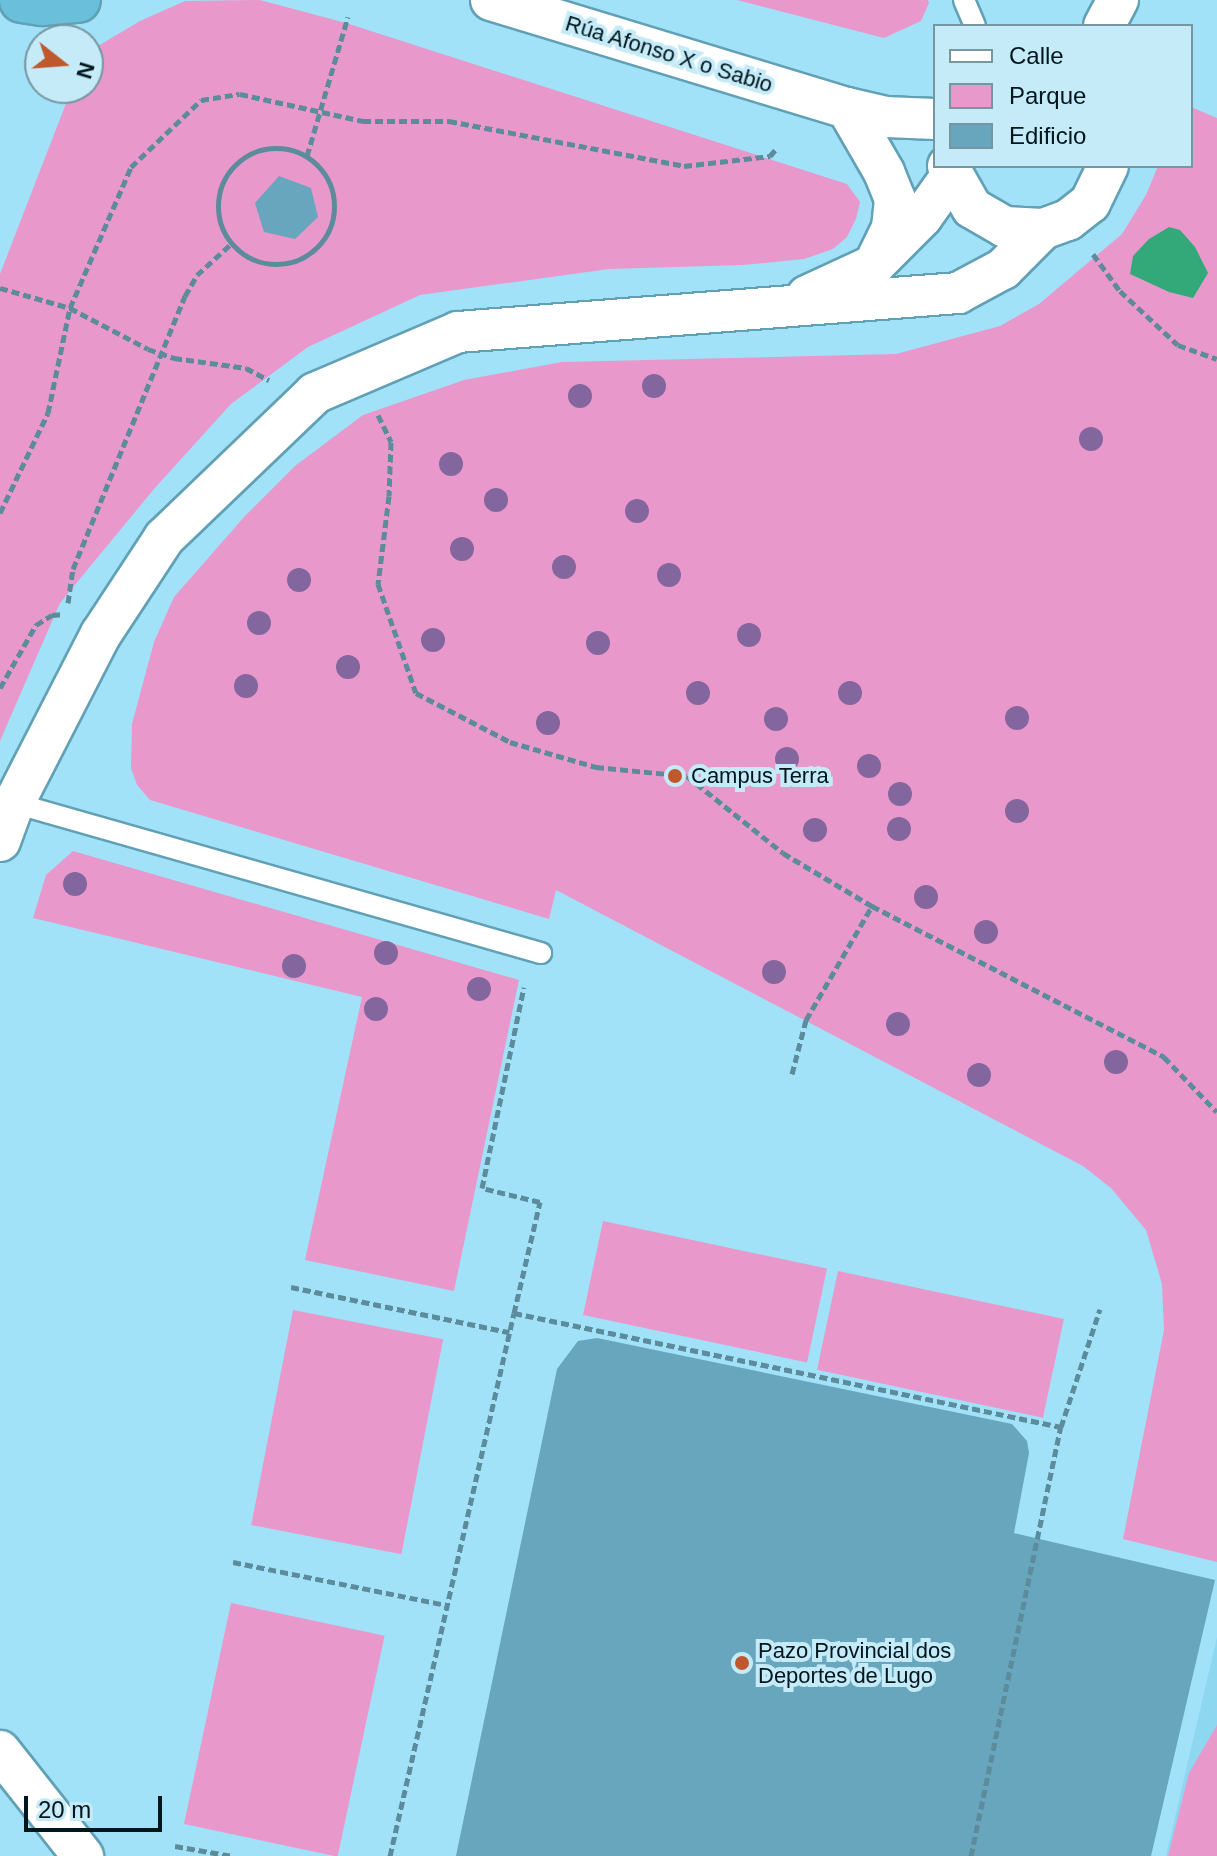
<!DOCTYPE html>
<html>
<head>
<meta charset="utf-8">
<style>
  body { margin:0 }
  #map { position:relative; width:1217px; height:1856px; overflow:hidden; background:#a1e2f9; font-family:Helvetica,sans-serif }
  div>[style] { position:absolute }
  .built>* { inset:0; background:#8dd7f1 }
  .green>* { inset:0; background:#e998cb; transform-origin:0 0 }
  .water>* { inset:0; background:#33a878 }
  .building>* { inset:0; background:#67a6bc }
  .path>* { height:5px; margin-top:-2.5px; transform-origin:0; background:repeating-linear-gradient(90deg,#5c8b9b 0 8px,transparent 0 12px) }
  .path>.ring { margin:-2.5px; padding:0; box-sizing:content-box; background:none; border:5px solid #5c8b9b; border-radius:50% }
  .roads { filter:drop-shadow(2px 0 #61a0b5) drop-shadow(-2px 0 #61a0b5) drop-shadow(0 2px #61a0b5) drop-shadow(0 -2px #61a0b5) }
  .service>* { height:20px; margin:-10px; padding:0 10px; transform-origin:10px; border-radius:10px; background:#fff }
  .minor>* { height:40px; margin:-20px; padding:0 20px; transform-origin:20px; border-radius:20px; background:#fff }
  .trunk>* { height:44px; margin:-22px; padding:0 22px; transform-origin:22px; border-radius:22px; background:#6ac0db }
  .trees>* { width:24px; height:24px; margin:-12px; border-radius:50%; background:#84669e }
  .dots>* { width:22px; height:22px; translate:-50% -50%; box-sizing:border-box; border:4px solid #c5ebf8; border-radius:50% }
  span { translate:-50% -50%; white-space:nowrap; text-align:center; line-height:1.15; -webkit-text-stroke:8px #c5ebf8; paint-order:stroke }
  .street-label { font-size:22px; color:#00161e }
  .poi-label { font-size:22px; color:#00161e }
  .left { translate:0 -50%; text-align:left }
  .legend { position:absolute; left:933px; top:24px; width:260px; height:144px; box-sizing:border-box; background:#c5ebf8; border:2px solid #7696a1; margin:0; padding:10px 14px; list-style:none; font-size:24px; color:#00161e }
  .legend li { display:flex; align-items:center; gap:16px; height:40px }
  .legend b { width:40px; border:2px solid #7696a1 }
  .north { position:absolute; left:24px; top:24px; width:80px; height:80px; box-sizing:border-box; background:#c5ebf8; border:2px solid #7696a1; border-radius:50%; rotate:107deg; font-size:22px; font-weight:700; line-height:32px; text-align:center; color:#00161e }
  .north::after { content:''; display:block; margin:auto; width:28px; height:36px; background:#bf582d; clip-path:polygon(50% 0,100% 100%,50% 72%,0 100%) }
  .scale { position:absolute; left:24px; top:1796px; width:138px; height:36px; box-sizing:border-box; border:4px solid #00161e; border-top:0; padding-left:10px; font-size:24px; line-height:28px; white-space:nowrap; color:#00161e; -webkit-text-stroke:6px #c5ebf8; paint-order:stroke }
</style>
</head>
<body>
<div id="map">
  <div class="built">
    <div style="clip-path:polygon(1217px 1637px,1217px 1856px,1166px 1856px)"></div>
  </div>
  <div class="green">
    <div style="clip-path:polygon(260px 0,346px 23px,847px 184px,860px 202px,856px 219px,847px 237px,833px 249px,804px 259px,743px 265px,609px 269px,420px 295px,308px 347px,231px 404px,154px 489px,60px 603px,0 741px,0 274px,72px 88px,88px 88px,88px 52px,140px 21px,185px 1px)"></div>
    <div style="clip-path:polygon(737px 0,928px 0,929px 3px,921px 21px,884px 38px)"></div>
    <div style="clip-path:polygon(1191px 107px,1217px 118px,1217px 1562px,1123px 1539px,1164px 1330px,1162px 1284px,1146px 1230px,1111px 1188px,1083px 1166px,556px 890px,549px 919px,150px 800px,137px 785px,131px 768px,132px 724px,154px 642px,174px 597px,245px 516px,295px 466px,363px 415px,464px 380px,562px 362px,896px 354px,1000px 326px,1039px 304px,1122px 234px,1146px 195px,1158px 166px,1191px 166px)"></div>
    <div style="clip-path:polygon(73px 851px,519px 980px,454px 1291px,305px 1260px,362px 997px,33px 918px,46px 875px)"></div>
    <div style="left:603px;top:1221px;width:229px;height:96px;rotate:12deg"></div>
    <div style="left:838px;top:1271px;width:231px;height:101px;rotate:12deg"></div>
    <div style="left:293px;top:1310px;width:153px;height:219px;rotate:11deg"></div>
    <div style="left:231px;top:1603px;width:157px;height:226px;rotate:12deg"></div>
    <div style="clip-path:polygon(1217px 1725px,1217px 1856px,1168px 1856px,1189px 1773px)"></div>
  </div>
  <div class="water">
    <div style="clip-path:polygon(1169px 227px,1180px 230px,1195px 247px,1208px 273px,1193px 298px,1169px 292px,1130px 274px,1133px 256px,1149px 239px)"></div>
  </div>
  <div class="building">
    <div style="clip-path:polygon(279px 176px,311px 188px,318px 217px,295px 239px,264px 232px,255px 203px)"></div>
    <div style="clip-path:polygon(597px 1338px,1012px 1424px,1027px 1441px,1029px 1453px,1014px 1533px,1215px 1580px,1151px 1856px,456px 1856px,557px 1369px,578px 1341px)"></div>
  </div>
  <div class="path">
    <div class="ring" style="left:218px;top:148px;width:111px;height:111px"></div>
    <div style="left:307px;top:156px;width:145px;rotate:-73.6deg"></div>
    <div style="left:1093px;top:254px;width:46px;rotate:53.9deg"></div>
    <div style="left:1120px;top:291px;width:79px;rotate:43deg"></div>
    <div style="left:1178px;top:345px;width:41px;rotate:19.7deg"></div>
    <div style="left:0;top:288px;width:73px;rotate:15.9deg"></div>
    <div style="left:70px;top:308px;width:88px;rotate:27.7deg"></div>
    <div style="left:148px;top:349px;width:28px;rotate:19deg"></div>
    <div style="left:174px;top:358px;width:73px;rotate:7.9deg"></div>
    <div style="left:246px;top:368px;width:26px;rotate:28deg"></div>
    <div style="left:378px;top:415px;width:30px;rotate:64deg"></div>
    <div style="left:391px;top:442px;width:54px;rotate:92.1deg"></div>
    <div style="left:389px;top:496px;width:89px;rotate:97.1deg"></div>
    <div style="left:378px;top:584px;width:115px;rotate:70.8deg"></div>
    <div style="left:416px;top:693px;width:106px;rotate:27.5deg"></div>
    <div style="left:510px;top:742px;width:90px;rotate:16.2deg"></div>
    <div style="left:596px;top:767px;width:91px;rotate:5.6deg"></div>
    <div style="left:687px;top:776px;width:123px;rotate:38.7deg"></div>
    <div style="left:783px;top:853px;width:104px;rotate:30.8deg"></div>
    <div style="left:872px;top:906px;width:329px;rotate:27.3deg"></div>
    <div style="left:1164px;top:1057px;width:76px;rotate:46.1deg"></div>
    <div style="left:0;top:513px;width:111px;rotate:-64.4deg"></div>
    <div style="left:48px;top:413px;width:107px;rotate:-78.2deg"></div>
    <div style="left:70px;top:308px;width:154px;rotate:-66.6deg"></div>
    <div style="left:131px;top:167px;width:97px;rotate:-43.7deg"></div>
    <div style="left:201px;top:100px;width:39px;rotate:-9deg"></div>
    <div style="left:240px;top:94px;width:126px;rotate:12.4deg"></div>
    <div style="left:363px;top:121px;width:86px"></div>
    <div style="left:449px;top:121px;width:239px;rotate:10.8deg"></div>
    <div style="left:684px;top:166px;width:87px;rotate:-6.6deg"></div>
    <div style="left:770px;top:156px;width:11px;rotate:-49deg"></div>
    <div style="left:68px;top:603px;width:34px;rotate:-82deg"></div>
    <div style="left:73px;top:569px;width:295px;rotate:-67.7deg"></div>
    <div style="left:185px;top:296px;width:24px;rotate:-60deg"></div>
    <div style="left:197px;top:275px;width:46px;rotate:-42.4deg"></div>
    <div style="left:0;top:688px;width:73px;rotate:-60.3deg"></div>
    <div style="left:36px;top:625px;width:19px;rotate:-32deg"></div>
    <div style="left:52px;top:615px;width:12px;rotate:-5deg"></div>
    <div style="left:792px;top:1074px;width:56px;rotate:-75.5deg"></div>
    <div style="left:806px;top:1020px;width:132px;rotate:-59.9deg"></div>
    <div style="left:291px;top:1287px;width:223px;rotate:11.7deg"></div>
    <div style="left:514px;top:1313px;width:114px;rotate:-76.8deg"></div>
    <div style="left:540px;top:1202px;width:60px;rotate:-166.4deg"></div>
    <div style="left:482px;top:1188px;width:205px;rotate:-78.2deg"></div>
    <div style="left:233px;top:1562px;width:218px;rotate:11.4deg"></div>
    <div style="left:175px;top:1846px;width:58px;rotate:10deg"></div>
    <div style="left:390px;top:1856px;width:557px;rotate:-77.14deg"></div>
    <div style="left:514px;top:1313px;width:559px;rotate:11.77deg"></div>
    <div style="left:971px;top:1856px;width:438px;rotate:-78.2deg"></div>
    <div style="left:1061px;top:1427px;width:124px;rotate:-71.7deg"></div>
  </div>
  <div class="roads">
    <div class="service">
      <div style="left:964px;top:0;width:28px;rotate:67deg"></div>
      <div style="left:14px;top:803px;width:548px;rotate:15.89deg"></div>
    </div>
    <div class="minor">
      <div style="left:491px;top:0;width:372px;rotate:16.9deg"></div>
      <div style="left:847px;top:108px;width:40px;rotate:13deg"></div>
      <div style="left:886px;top:117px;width:49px;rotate:2.3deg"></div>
      <div style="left:1104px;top:26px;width:30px;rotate:-62deg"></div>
      <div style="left:847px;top:108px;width:74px;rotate:60deg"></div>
      <div style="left:884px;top:172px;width:29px;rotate:68deg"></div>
      <div style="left:895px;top:199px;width:29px;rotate:96deg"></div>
      <div style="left:892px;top:228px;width:32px;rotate:116deg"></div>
      <div style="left:948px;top:166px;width:48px;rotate:60.3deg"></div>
      <div style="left:972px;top:208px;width:38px;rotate:30deg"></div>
      <div style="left:1005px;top:227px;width:38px;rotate:3deg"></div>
      <div style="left:1043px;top:229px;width:27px;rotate:-20deg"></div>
      <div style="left:1068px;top:220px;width:28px;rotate:-38deg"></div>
      <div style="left:1090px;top:203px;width:41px;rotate:-64.1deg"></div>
      <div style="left:807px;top:296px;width:74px;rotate:-24.8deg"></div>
      <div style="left:874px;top:265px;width:68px;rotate:-45deg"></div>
      <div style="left:922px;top:217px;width:50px;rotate:-54.7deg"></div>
      <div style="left:0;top:841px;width:40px;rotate:-69.8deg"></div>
      <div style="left:14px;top:803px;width:190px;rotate:-62.8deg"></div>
      <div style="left:101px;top:634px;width:115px;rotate:-56.7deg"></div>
      <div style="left:164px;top:538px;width:209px;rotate:-43.8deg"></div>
      <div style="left:315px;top:393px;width:155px;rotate:-23.1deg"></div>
      <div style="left:458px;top:332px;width:502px;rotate:-4.46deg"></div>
      <div style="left:958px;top:293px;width:51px;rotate:-28.1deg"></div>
      <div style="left:1003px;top:269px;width:57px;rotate:-45deg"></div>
      <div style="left:0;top:1751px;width:134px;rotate:51.7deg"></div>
    </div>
    <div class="trunk">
      <div style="left:22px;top:0;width:20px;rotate:9deg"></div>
      <div style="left:42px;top:3px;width:36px;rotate:-5deg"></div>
    </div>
  </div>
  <div class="trees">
    <div style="left:654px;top:386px"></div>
    <div style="left:580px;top:396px"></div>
    <div style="left:1091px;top:439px"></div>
    <div style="left:451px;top:464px"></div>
    <div style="left:496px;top:500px"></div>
    <div style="left:637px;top:511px"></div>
    <div style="left:462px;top:549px"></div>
    <div style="left:564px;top:567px"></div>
    <div style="left:669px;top:575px"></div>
    <div style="left:299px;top:580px"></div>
    <div style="left:259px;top:623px"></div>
    <div style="left:749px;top:635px"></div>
    <div style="left:433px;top:640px"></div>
    <div style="left:598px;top:643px"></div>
    <div style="left:348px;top:667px"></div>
    <div style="left:246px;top:686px"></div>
    <div style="left:698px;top:693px"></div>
    <div style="left:850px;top:693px"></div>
    <div style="left:1017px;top:718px"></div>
    <div style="left:776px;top:719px"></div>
    <div style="left:548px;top:723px"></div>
    <div style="left:787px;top:759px"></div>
    <div style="left:869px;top:766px"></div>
    <div style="left:900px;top:794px"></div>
    <div style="left:1017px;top:811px"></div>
    <div style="left:899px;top:829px"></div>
    <div style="left:815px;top:830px"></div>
    <div style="left:75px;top:884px"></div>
    <div style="left:926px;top:897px"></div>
    <div style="left:986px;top:932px"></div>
    <div style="left:386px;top:953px"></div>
    <div style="left:294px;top:966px"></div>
    <div style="left:774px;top:972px"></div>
    <div style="left:479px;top:989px"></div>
    <div style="left:376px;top:1009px"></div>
    <div style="left:898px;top:1024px"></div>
    <div style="left:1116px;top:1062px"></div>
    <div style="left:979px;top:1075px"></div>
  </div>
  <div class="dots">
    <div style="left:675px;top:776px;background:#bf582d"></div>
    <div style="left:742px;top:1663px;background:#bf582d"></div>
  </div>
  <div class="street-label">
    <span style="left:669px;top:54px;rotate:17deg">Rúa Afonso X o Sabio</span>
  </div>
  <div class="poi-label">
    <span class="left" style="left:691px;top:776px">Campus Terra</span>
    <span class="left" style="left:758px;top:1663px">Pazo Provincial dos<br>Deportes de Lugo</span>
  </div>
  <ul class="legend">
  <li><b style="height:10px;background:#fff"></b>Calle</li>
  <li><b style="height:22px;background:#e998cb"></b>Parque</li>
  <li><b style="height:22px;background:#67a6bc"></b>Edificio</li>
  </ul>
  <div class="north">N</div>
  <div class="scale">20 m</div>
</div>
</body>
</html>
